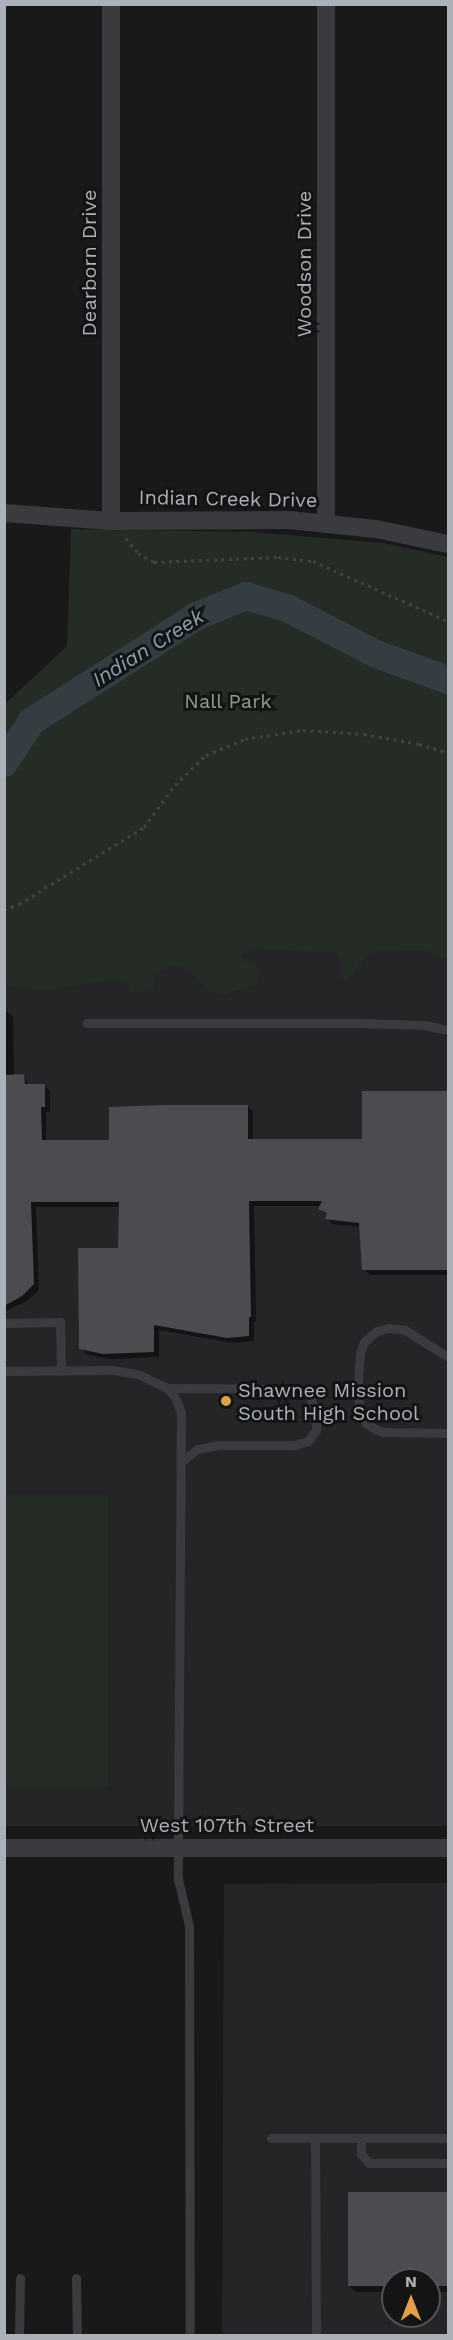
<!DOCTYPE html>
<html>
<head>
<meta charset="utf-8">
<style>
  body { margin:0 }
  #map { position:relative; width:453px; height:2340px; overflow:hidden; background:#19191a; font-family:"Work Sans",sans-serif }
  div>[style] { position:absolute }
  .built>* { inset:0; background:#252527; transform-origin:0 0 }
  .green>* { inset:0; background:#252c25; transform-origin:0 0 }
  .shadow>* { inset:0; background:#0007 }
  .river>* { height:28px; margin:-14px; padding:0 14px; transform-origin:14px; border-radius:14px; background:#343d42 }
  .building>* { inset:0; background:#4b4c4f }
  .path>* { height:3px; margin-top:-1.5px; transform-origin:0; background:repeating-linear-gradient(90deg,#404246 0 3px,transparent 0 7.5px) }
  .service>* { height:9px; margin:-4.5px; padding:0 4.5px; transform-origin:4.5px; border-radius:4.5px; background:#3a3b3f }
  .minor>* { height:18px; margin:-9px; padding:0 9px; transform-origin:9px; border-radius:9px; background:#3a3b3f }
  .dots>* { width:16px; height:16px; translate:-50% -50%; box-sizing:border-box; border:3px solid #141415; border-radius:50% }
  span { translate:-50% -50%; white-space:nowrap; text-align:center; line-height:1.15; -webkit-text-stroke:6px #141415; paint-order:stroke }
  .street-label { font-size:20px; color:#acb1b9 }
  .park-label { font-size:20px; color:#87a186 }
  .poi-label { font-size:20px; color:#acb1b9 }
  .left { translate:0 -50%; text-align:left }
  .water-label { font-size:21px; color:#88a1b0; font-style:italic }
  .frame { position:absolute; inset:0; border:6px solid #acb1b9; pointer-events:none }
  .north { position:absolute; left:381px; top:2268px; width:60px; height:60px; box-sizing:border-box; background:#141415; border:2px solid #515357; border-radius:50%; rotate:0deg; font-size:16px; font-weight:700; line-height:24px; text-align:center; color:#acb1b9 }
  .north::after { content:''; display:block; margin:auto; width:21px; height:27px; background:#df9f4c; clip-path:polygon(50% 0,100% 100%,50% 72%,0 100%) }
</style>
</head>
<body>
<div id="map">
  <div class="built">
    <div style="left:448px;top:897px;width:929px;height:451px;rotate:90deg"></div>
    <div style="clip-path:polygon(evenodd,448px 1883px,448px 2335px,222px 2336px,224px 1884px,448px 1883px,393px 2280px,429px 2280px,429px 2316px,393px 2316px,393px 2280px)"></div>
  </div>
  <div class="green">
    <div style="clip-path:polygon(71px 529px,252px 532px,384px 543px,448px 557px,448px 959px,424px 950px,376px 951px,367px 955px,346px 982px,341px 977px,340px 959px,335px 953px,253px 948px,241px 955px,243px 960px,256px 966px,260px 974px,255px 985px,226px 994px,209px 992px,187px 968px,172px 965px,154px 975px,154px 986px,145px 993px,132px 992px,123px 981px,112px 980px,47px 990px,5px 987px,5px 704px,67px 646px)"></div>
    <div style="left:5px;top:1495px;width:103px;height:291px"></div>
  </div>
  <div class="shadow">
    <div style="clip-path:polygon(4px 1010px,13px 1016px,14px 1076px,24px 1076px,29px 1085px,44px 1085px,50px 1091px,50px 1112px,46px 1112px,46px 1142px,111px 1141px,248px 1106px,253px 1112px,253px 1141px,364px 1140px,447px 1093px,448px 1275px,370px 1275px,364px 1269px,361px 1227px,332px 1224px,327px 1218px,328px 1215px,320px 1208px,321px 1206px,254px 1206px,256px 1322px,254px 1322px,254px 1341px,234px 1343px,159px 1330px,159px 1357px,110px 1359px,86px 1354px,81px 1348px,120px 1249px,120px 1207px,36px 1207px,39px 1290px,27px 1301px,4px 1312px)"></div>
    <div style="clip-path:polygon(349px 2194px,448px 2194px,448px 2292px,429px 2292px,429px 2280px,393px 2280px,393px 2292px,356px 2292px,349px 2285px)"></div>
  </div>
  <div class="river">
    <div style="left:4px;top:763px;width:50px;rotate:-56.3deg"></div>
    <div style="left:32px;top:721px;width:196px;rotate:-32.5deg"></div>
    <div style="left:197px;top:616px;width:53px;rotate:-22.2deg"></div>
    <div style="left:246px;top:596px;width:43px;rotate:16.3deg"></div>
    <div style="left:287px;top:608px;width:100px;rotate:27.3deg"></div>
    <div style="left:376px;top:654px;width:77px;rotate:19.9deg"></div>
  </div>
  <div class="building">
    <div style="clip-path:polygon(24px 1074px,25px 1084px,45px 1084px,45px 1107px,41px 1107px,42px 1140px,109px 1140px,109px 1107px,163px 1105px,248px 1105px,248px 1139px,362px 1139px,362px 1091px,448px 1091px,448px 1270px,362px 1270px,359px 1223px,325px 1219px,327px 1213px,318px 1209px,322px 1201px,249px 1201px,251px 1317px,249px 1317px,249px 1336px,227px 1338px,154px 1325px,154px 1352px,103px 1354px,79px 1349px,78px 1248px,118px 1248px,119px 1202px,31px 1202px,34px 1284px,22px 1296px,4px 1306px,4px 1075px)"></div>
    <div style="clip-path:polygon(348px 2192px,448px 2192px,448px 2286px,429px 2286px,429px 2280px,393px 2280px,393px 2286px,348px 2286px)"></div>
  </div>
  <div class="path">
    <div style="left:126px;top:538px;width:19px;rotate:51deg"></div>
    <div style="left:138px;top:553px;width:18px;rotate:29deg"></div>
    <div style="left:154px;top:562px;width:124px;rotate:-2.3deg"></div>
    <div style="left:278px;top:557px;width:35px;rotate:7deg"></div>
    <div style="left:313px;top:561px;width:148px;rotate:24deg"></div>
    <div style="left:4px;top:910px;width:16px;rotate:-22deg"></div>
    <div style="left:19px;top:904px;width:147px;rotate:-31.6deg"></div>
    <div style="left:144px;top:827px;width:52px;rotate:-53.6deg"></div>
    <div style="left:175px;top:785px;width:43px;rotate:-44.1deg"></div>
    <div style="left:206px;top:755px;width:42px;rotate:-22.3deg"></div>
    <div style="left:245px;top:739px;width:59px;rotate:-8.8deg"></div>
    <div style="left:303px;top:730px;width:61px;rotate:3.8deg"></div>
    <div style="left:364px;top:734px;width:56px;rotate:10.3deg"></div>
    <div style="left:419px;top:744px;width:30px;rotate:17deg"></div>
  </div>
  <div class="service">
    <div style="left:87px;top:1023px;width:274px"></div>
    <div style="left:361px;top:1023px;width:63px;rotate:1.8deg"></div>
    <div style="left:424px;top:1025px;width:25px;rotate:12deg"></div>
    <div style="left:4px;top:1323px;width:56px;rotate:-1deg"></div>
    <div style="left:60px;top:1322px;width:49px;rotate:88.8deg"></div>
    <div style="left:448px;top:1357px;width:51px;rotate:-147.9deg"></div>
    <div style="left:405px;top:1330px;width:16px;rotate:-173deg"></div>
    <div style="left:389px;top:1328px;width:12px;rotate:166deg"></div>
    <div style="left:377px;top:1331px;width:17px;rotate:140deg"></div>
    <div style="left:364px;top:1342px;width:12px;rotate:110deg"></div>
    <div style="left:360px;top:1353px;width:28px;rotate:94deg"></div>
    <div style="left:358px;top:1381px;width:30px;rotate:88deg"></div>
    <div style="left:359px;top:1411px;width:14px;rotate:60deg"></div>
    <div style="left:366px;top:1423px;width:11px;rotate:34deg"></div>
    <div style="left:375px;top:1429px;width:9px;rotate:21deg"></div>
    <div style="left:383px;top:1432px;width:65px;rotate:0.9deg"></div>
    <div style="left:4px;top:1371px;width:109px;rotate:-0.5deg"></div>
    <div style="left:113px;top:1370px;width:27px;rotate:10deg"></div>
    <div style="left:140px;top:1375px;width:30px;rotate:26deg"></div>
    <div style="left:167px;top:1388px;width:12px;rotate:48deg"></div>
    <div style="left:175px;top:1397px;width:17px;rotate:69deg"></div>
    <div style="left:181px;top:1413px;width:466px;rotate:90.4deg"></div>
    <div style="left:178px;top:1879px;width:48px;rotate:76.8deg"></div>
    <div style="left:189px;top:1926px;width:410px;rotate:89.9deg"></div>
    <div style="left:167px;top:1388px;width:131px;rotate:0.4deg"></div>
    <div style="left:298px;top:1389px;width:13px;rotate:29deg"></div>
    <div style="left:309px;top:1395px;width:18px;rotate:68deg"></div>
    <div style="left:316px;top:1412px;width:18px;rotate:90deg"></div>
    <div style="left:316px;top:1430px;width:14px;rotate:126deg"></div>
    <div style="left:308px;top:1441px;width:15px;rotate:164deg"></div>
    <div style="left:294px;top:1445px;width:75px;rotate:180deg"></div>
    <div style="left:219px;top:1445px;width:22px;rotate:170deg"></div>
    <div style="left:197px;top:1449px;width:21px;rotate:141deg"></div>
    <div style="left:271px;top:2138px;width:177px"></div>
    <div style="left:361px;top:2138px;width:16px;rotate:90deg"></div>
    <div style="left:361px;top:2154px;width:12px;rotate:48deg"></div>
    <div style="left:369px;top:2163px;width:79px"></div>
    <div style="left:315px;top:2139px;width:197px;rotate:89.7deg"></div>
    <div style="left:76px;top:2278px;width:58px;rotate:89deg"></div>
    <div style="left:19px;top:2336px;width:58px;rotate:-89deg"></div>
  </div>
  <div class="minor">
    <div style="left:326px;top:4px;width:520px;rotate:90deg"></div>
    <div style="left:4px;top:513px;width:107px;rotate:4.3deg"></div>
    <div style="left:111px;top:521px;width:178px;rotate:-0.3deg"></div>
    <div style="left:289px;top:520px;width:87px;rotate:5.9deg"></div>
    <div style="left:376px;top:529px;width:74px;rotate:11.8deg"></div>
    <div style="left:111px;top:521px;width:517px;rotate:-90deg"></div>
    <div style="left:4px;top:1848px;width:444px"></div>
  </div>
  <div class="dots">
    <div style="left:226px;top:1401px;background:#df9f4c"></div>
  </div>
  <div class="street-label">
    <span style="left:89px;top:263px;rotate:-90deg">Dearborn Drive</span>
    <span style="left:304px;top:264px;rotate:-90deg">Woodson Drive</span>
    <span style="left:228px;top:499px;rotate:1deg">Indian Creek Drive</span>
    <span style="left:227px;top:1825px">West 107th Street</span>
  </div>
  <div class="park-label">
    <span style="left:228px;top:701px">Nall Park</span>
  </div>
  <div class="poi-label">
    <span class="left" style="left:238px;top:1402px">Shawnee Mission<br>South High School</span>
  </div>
  <div class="water-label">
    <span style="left:148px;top:648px;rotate:-32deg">Indian Creek</span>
  </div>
  <div class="frame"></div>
  <div class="north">N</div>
</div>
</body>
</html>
